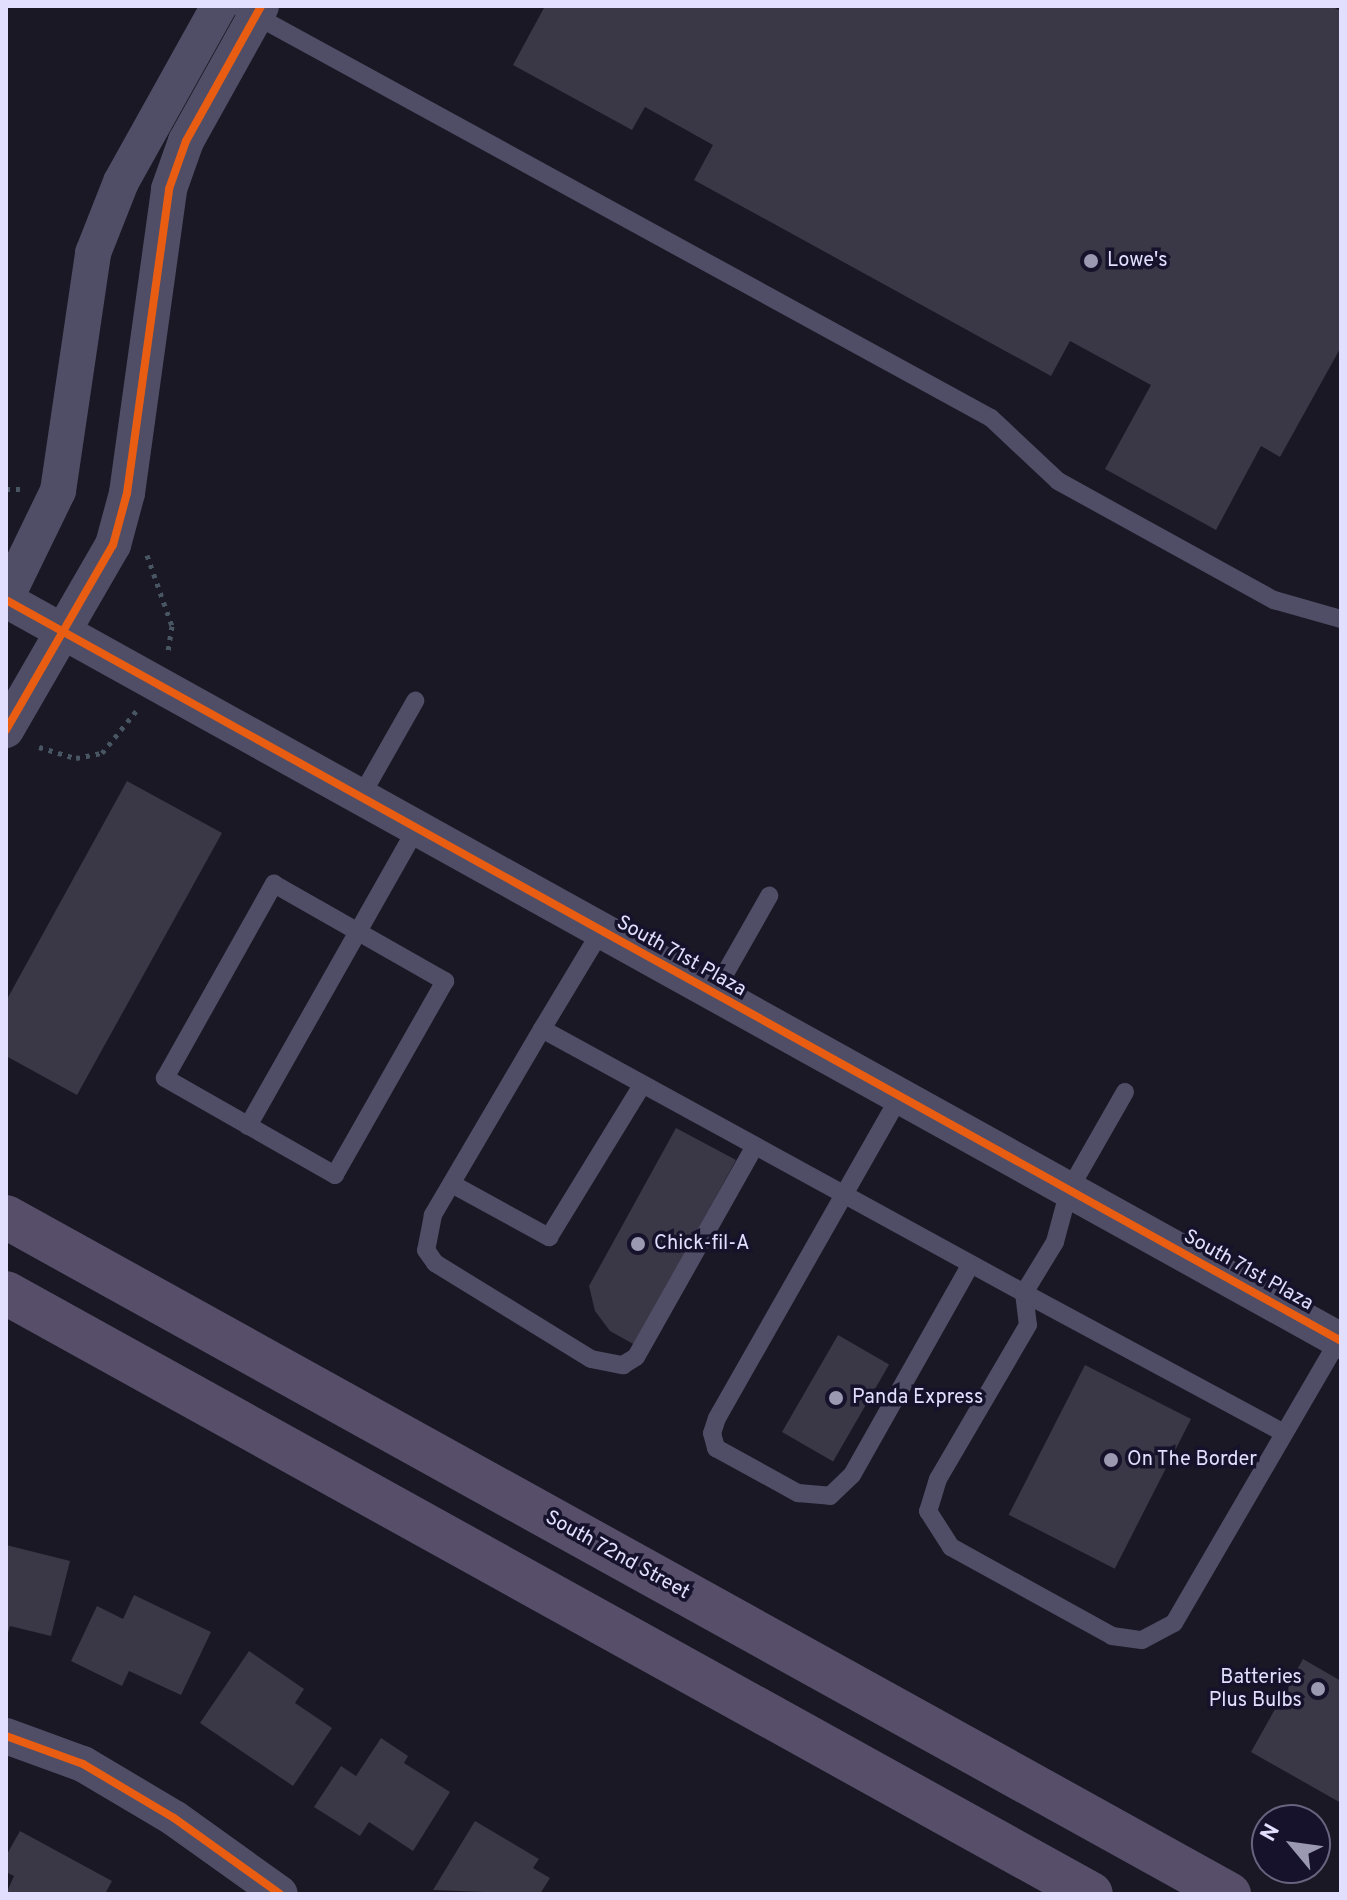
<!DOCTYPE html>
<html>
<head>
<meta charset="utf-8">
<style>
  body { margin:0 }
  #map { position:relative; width:1347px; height:1900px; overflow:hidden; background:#1a1825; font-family:Overpass,sans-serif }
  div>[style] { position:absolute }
  .building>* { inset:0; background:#3a3746; transform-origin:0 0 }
  .path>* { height:5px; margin-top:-2.5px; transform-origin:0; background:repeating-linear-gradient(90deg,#485563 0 4px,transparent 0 10px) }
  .service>* { height:18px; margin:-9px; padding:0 9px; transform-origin:9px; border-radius:9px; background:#4f4e66 }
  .minor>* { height:36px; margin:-18px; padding:0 18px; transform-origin:18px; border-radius:18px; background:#4f4e66 }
  .primary>* { height:44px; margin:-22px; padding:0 22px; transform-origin:22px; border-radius:22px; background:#574f6a }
  .cycleway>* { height:8px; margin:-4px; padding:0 4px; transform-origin:4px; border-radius:4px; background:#e95d12 }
  .dots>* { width:22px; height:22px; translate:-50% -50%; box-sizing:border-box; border:4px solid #16122b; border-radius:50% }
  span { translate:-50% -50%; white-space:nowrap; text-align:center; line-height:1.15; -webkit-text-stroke:7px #16122b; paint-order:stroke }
  .poi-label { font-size:20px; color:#e1defe }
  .left { translate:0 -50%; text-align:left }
  .right { translate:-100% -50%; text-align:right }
  .street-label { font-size:20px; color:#e1defe }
  .frame { position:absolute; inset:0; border:8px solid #e1defe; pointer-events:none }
  .north { position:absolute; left:1251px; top:1804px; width:80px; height:80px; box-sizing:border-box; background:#16122b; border:2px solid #67647f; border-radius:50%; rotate:299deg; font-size:22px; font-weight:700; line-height:32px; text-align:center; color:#e1defe }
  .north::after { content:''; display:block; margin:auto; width:28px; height:36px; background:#9b99b2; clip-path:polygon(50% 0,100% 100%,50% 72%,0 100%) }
</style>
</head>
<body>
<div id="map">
  <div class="building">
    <div style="clip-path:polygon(545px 6px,1331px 6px,1341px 11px,1341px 347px,1280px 457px,1261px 446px,1216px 530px,1105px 469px,1151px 385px,1070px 341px,1051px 376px,694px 180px,713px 145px,645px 107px,632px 130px,513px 65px)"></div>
    <div style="clip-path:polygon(127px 781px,222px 833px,77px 1095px,6px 1056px,6px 1001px)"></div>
    <div style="clip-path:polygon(676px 1128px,736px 1160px,635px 1345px,610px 1331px,595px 1311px,589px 1286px)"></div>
    <div style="left:838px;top:1335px;width:59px;height:112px;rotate:30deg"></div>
    <div style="left:1085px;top:1365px;width:119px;height:168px;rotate:27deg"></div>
    <div style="clip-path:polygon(6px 1545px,70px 1561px,51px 1636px,10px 1626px,6px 1639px)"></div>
    <div style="clip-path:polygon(134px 1595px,211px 1632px,181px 1695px,129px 1671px,122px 1686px,71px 1661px,97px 1606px,123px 1619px)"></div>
    <div style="clip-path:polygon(249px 1651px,304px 1689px,295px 1703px,332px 1728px,293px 1786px,200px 1723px)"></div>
    <div style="clip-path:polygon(1303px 1659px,1341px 1681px,1341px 1803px,1251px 1752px)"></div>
    <div style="clip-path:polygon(381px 1738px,408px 1756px,404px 1763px,450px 1792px,413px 1851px,369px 1822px,360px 1836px,314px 1807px,341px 1766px,356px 1776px)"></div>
    <div style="clip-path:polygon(475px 1821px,539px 1859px,533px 1868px,550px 1878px,540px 1894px,433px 1890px)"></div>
    <div style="clip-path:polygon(20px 1831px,112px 1881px,105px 1894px,6px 1894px,14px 1876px,6px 1872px,6px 1856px)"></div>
  </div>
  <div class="path">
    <div style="left:6px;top:489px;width:15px"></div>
    <div style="left:147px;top:555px;width:75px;rotate:70.6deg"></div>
    <div style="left:172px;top:626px;width:26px;rotate:99deg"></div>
    <div style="left:39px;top:747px;width:39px;rotate:17deg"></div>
    <div style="left:76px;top:758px;width:26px;rotate:-11deg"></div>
    <div style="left:102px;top:753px;width:55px;rotate:-50.9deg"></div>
  </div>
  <div class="service">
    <div style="left:238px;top:6px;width:858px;rotate:28.69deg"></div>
    <div style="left:991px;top:418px;width:92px;rotate:43.2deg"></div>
    <div style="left:1058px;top:481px;width:247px;rotate:28.9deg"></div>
    <div style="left:1274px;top:600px;width:70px;rotate:15.8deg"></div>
    <div style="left:360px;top:798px;width:112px;rotate:-60.4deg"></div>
    <div style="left:274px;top:884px;width:197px;rotate:29.6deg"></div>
    <div style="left:445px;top:981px;width:223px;rotate:119.6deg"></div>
    <div style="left:335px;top:1175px;width:196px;rotate:-150.3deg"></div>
    <div style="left:165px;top:1078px;width:223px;rotate:-60.7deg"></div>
    <div style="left:601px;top:931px;width:114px;rotate:121deg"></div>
    <div style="left:542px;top:1029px;width:550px;rotate:28.71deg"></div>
    <div style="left:1024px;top:1293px;width:32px;rotate:83deg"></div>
    <div style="left:1028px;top:1325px;width:178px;rotate:120.3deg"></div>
    <div style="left:938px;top:1479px;width:34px;rotate:107deg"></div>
    <div style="left:928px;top:1511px;width:43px;rotate:57.4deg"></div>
    <div style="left:951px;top:1547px;width:184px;rotate:28.9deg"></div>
    <div style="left:1112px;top:1636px;width:30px;rotate:8deg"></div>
    <div style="left:1142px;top:1640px;width:36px;rotate:-28deg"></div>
    <div style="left:1174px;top:1623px;width:328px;rotate:-59.8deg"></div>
    <div style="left:714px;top:993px;width:112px;rotate:-60.4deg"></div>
    <div style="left:542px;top:1029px;width:216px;rotate:120.4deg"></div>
    <div style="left:433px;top:1215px;width:36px;rotate:101deg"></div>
    <div style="left:426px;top:1250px;width:16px;rotate:55deg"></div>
    <div style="left:435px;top:1263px;width:183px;rotate:31.6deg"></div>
    <div style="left:591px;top:1359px;width:33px;rotate:11deg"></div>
    <div style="left:623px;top:1365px;width:15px;rotate:-32deg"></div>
    <div style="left:636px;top:1357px;width:240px;rotate:-60.6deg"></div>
    <div style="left:1125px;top:1092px;width:113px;rotate:119.7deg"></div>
    <div style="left:1069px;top:1190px;width:54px;rotate:105.1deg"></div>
    <div style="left:1055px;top:1242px;width:60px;rotate:121.3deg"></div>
    <div style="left:1024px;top:1293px;width:295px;rotate:28.3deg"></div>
    <div style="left:900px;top:1096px;width:370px;rotate:119.6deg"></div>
    <div style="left:717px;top:1418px;width:16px;rotate:108deg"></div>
    <div style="left:712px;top:1433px;width:16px;rotate:75deg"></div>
    <div style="left:716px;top:1448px;width:94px;rotate:28.8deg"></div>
    <div style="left:798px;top:1493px;width:32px;rotate:5deg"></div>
    <div style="left:830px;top:1496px;width:30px;rotate:-44deg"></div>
    <div style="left:852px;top:1475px;width:239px;rotate:-60.6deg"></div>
    <div style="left:248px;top:1126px;width:341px;rotate:-60.5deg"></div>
    <div style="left:452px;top:1184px;width:111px;rotate:28.7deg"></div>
    <div style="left:549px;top:1237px;width:178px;rotate:-58.5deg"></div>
  </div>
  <div class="minor">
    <div style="left:6px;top:598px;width:119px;rotate:-64.1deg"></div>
    <div style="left:58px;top:491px;width:241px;rotate:-81.6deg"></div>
    <div style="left:93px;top:253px;width:76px;rotate:-68.5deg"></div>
    <div style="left:121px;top:182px;width:201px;rotate:-60.9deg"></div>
    <div style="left:6px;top:600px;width:1527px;rotate:29.03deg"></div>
    <div style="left:6px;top:730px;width:214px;rotate:-60deg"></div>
    <div style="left:113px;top:545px;width:54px;rotate:-74.9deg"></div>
    <div style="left:127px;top:493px;width:307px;rotate:-82.1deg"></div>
    <div style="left:169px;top:189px;width:51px;rotate:-70.5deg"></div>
    <div style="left:186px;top:141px;width:154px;rotate:-60.9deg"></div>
    <div style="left:6px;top:1736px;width:82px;rotate:20deg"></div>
    <div style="left:83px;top:1764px;width:106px;rotate:30.7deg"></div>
    <div style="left:174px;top:1818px;width:130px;rotate:35.6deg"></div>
  </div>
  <div class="primary">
    <div style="left:6px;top:1217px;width:1398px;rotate:28.97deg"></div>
    <div style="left:6px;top:1293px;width:1240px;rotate:28.98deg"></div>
  </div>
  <div class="cycleway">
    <div style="left:6px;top:600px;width:1527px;rotate:29.03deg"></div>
    <div style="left:6px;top:730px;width:214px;rotate:-60deg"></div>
    <div style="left:113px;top:545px;width:54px;rotate:-74.9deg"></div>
    <div style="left:127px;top:493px;width:307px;rotate:-82.1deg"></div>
    <div style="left:169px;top:189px;width:51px;rotate:-70.5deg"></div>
    <div style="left:186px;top:141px;width:154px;rotate:-60.9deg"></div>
    <div style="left:6px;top:1736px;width:82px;rotate:20deg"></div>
    <div style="left:83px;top:1764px;width:106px;rotate:30.7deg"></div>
    <div style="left:174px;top:1818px;width:130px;rotate:35.6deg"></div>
  </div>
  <div class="dots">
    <div style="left:1091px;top:261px;background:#9b99b2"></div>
    <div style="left:638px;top:1244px;background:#9b99b2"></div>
    <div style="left:836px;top:1398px;background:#9b99b2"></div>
    <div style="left:1111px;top:1460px;background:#9b99b2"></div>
    <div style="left:1318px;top:1689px;background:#9b99b2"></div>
  </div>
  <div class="poi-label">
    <span class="left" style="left:1107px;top:261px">Lowe's</span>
    <span class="left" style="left:654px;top:1244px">Chick-fil-A</span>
    <span class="left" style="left:852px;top:1398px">Panda Express</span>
    <span class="left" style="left:1127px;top:1460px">On The Border</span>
    <span class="right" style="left:1302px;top:1690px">Batteries<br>Plus Bulbs</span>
  </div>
  <div class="street-label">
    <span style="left:681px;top:957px;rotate:29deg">South 71st Plaza</span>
    <span style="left:1248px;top:1271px;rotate:29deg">South 71st Plaza</span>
    <span style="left:617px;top:1556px;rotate:29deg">South 72nd Street</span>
  </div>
  <div class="frame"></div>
  <div class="north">N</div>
</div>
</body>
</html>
